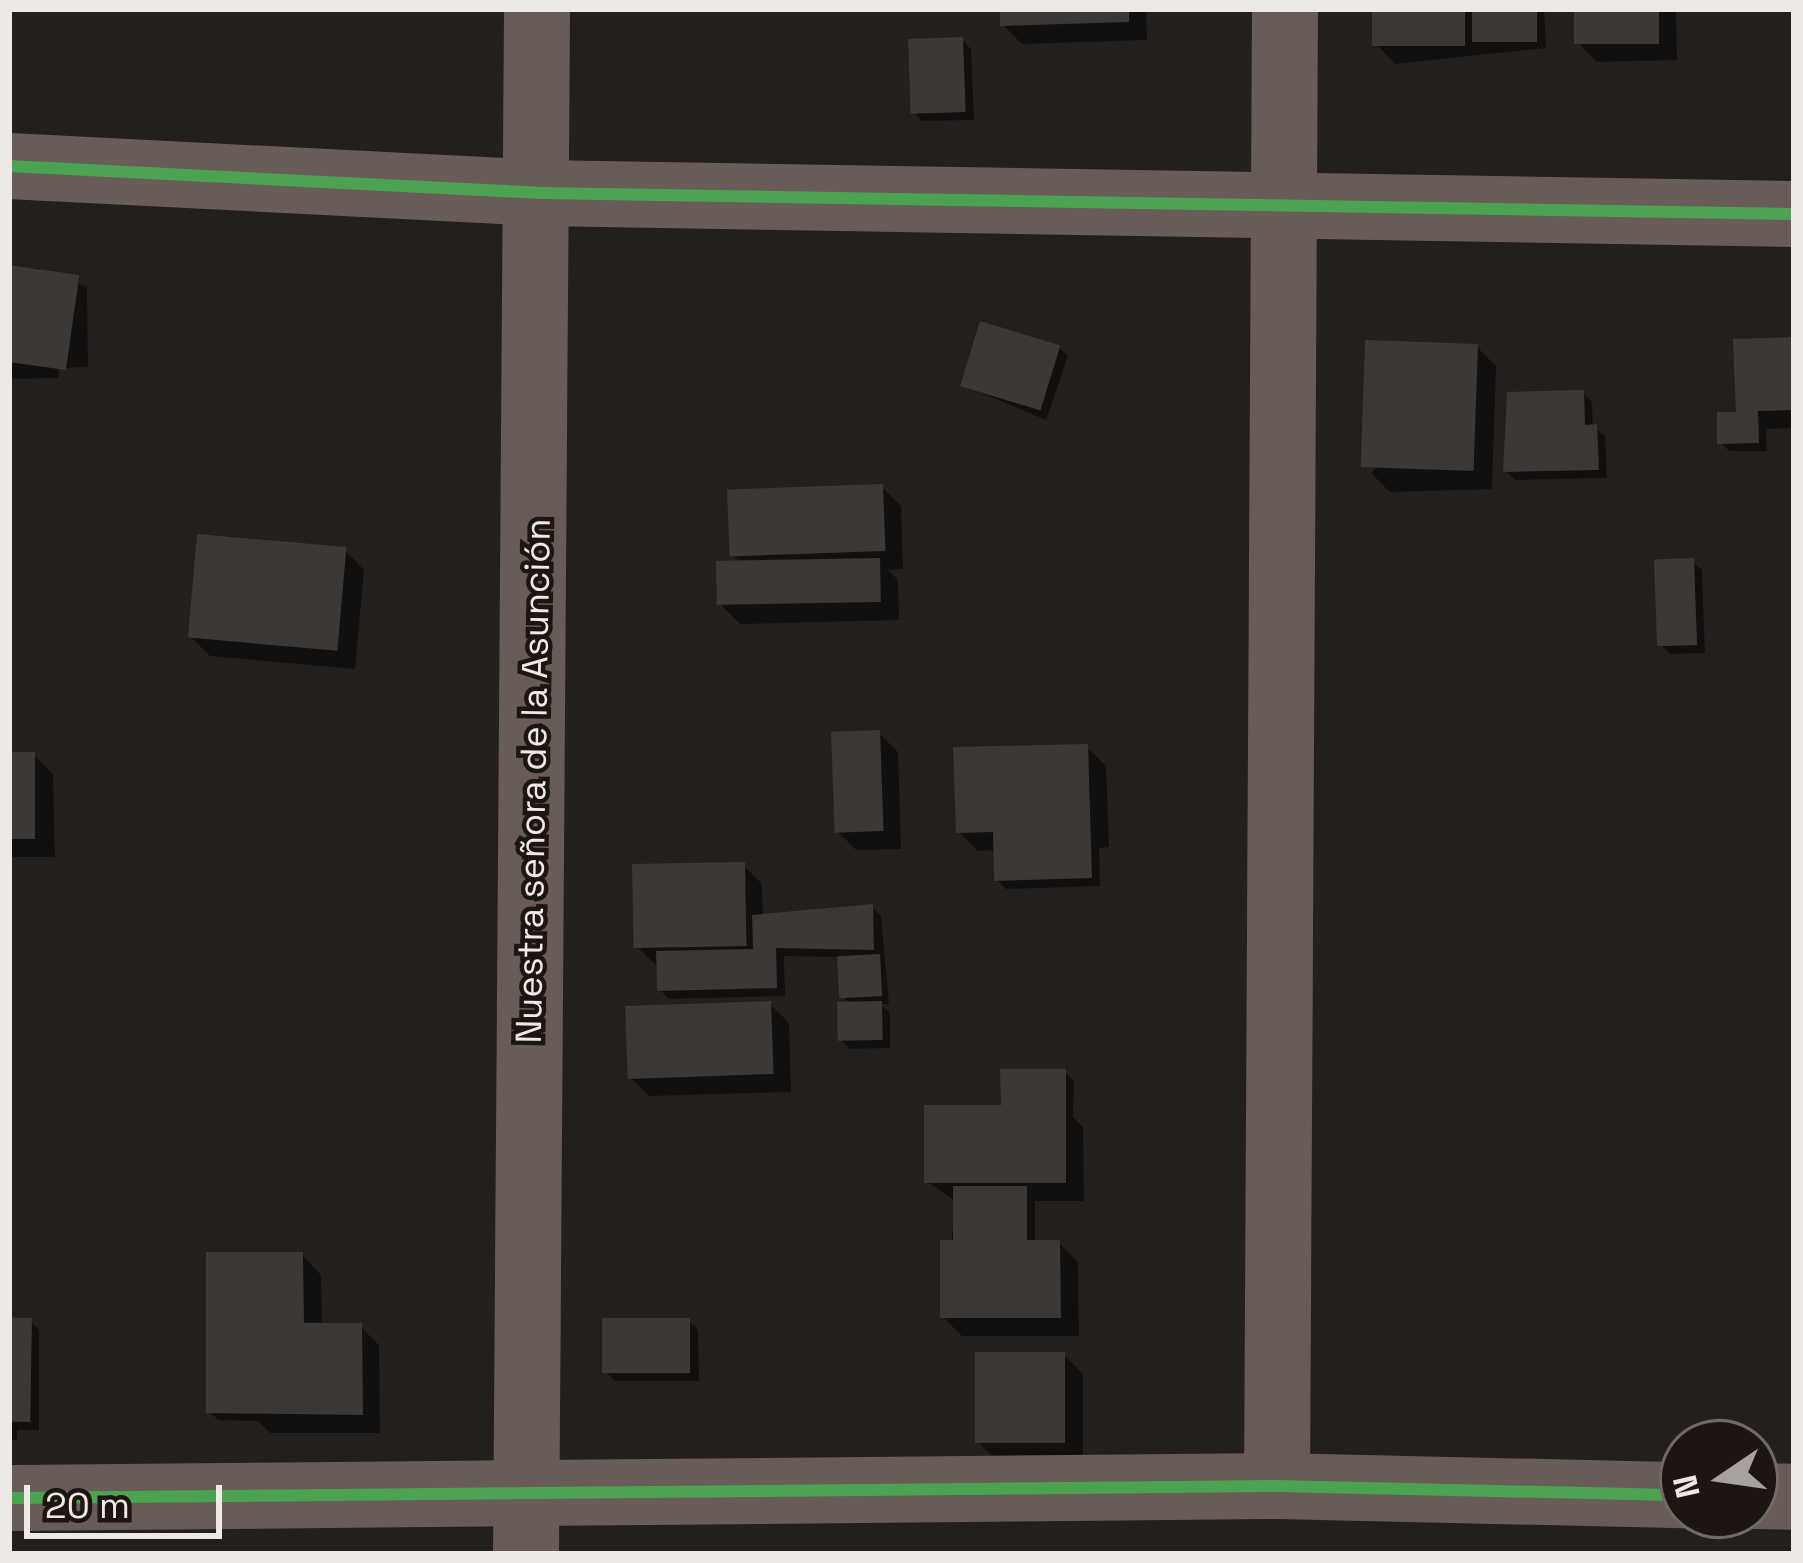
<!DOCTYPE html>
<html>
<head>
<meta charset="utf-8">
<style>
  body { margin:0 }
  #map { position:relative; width:1803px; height:1563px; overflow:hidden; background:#231f1d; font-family:"Space Grotesk",sans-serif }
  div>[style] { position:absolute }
  .shadow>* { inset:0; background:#0007 }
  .building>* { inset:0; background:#3b3836; transform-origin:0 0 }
  .minor>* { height:66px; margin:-33px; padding:0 33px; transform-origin:33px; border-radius:33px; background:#695b57 }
  .cycleway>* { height:12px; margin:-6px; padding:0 6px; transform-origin:6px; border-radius:6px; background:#4ca352 }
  span { translate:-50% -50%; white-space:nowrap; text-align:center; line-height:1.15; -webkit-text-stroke:9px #1d1511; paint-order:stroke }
  .street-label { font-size:36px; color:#efe9e6 }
  .frame { position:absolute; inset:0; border:12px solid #efe9e6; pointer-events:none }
  .north { position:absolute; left:1659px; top:1419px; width:120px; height:120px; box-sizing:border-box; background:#1d1511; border:3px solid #716a66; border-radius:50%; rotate:257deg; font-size:33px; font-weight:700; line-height:48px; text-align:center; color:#efe9e6 }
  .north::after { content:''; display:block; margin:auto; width:42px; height:54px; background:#a8a2a0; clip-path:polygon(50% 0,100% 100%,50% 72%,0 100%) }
  .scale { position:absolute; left:24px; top:1485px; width:198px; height:54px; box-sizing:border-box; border:6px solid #efe9e6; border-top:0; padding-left:15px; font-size:36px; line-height:42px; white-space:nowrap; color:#efe9e6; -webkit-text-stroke:9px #1d1511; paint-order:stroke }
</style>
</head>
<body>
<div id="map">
  <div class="shadow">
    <div style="clip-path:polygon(1003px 9px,1146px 9px,1147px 40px,1022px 44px,1003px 25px)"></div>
    <div style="clip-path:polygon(1375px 9px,1544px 9px,1546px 48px,1395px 64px,1376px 44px)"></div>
    <div style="clip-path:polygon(1577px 9px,1676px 9px,1677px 60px,1597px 62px,1578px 43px)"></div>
    <div style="clip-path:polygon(962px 40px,971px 49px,974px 120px,922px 121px,913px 112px)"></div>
    <div style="clip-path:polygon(9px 268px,37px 268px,87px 287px,88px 367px,58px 368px,59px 378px,9px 379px)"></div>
    <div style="clip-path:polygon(1794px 340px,1794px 428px,1766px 429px,1767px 451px,1729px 451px,1720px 442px)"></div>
    <div style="clip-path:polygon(1059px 347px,1068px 356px,1046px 420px,962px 385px)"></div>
    <div style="clip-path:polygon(1477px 347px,1496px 366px,1492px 489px,1390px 492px,1371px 473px)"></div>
    <div style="clip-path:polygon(1583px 393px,1592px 402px,1593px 427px,1605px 436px,1607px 478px,1515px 480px,1506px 471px)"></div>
    <div style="clip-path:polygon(882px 487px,901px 506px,903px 569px,888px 570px,898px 580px,899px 620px,740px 624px,721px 605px,742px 564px,732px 554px)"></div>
    <div style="clip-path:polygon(345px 550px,364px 570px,355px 669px,210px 656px,191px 637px)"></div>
    <div style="clip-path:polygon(1692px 561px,1702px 570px,1705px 653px,1670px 654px,1661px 645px)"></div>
    <div style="clip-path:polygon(879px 733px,898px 752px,901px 849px,856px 850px,837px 831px)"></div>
    <div style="clip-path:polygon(1087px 747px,1106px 766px,1109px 847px,1099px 848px,1100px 886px,1006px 889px,997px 880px,997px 850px,978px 851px,959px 832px)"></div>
    <div style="clip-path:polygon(9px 755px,34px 755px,53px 774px,55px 857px,9px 857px)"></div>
    <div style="clip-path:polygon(743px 865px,762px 884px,763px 917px,872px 907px,881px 916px,889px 1004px,880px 1004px,890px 1013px,890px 1048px,850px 1049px,841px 1040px,851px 1005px,842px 995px,840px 957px,784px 956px,785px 996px,669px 999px,660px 990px,657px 966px,637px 947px)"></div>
    <div style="clip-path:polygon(770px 1004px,789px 1023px,791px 1092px,649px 1096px,630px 1077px)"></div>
    <div style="clip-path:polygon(1065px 1072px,1074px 1081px,1073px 1117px,1083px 1127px,1084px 1201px,1035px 1201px,1035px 1243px,1059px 1243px,1078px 1262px,1079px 1336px,962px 1336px,943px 1317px,956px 1201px,927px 1182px,1008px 1108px)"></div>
    <div style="clip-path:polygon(302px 1255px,321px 1275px,322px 1326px,360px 1326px,379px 1345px,380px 1433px,270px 1433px,258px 1421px,218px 1420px,209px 1411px)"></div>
    <div style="clip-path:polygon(30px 1321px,39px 1330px,39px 1430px,17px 1430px,17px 1440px,9px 1440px,9px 1322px)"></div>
    <div style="clip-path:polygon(689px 1321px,698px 1330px,699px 1381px,615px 1381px,606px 1372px)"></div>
    <div style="clip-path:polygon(1064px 1355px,1083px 1374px,1083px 1462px,997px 1461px,978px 1442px)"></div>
  </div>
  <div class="building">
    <div style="clip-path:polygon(1000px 9px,1129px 9px,1129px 22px,1000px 26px)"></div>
    <div style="left:1372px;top:9px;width:93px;height:37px"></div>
    <div style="left:1472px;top:9px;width:65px;height:33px"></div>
    <div style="left:1574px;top:9px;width:85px;height:35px"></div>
    <div style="left:963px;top:37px;width:75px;height:55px;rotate:88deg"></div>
    <div style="left:9px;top:265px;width:71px;height:96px;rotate:8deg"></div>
    <div style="left:980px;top:321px;width:84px;height:68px;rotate:17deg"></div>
    <div style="clip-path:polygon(1794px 337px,1794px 410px,1758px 411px,1759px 443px,1717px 444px,1717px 412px,1736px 412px,1733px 339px)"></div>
    <div style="left:1478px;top:344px;width:127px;height:113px;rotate:92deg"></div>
    <div style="clip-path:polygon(1584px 390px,1585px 425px,1597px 424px,1599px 470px,1503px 472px,1507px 392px)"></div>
    <div style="left:883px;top:484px;width:67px;height:156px;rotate:88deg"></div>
    <div style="left:197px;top:534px;width:150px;height:104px;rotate:5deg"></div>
    <div style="left:880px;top:558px;width:44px;height:164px;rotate:89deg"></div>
    <div style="left:1694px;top:558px;width:87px;height:40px;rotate:88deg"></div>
    <div style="left:880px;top:730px;width:101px;height:49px;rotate:88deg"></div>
    <div style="clip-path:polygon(1088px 744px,1092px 878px,994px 881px,993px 832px,956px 833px,953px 747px)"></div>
    <div style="left:9px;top:752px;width:26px;height:87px"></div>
    <div style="left:745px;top:862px;width:84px;height:113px;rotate:89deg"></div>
    <div style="clip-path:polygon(873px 904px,874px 950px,776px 948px,777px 988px,657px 991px,656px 951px,753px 949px,752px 915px)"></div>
    <div style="left:880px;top:954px;width:42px;height:43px;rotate:87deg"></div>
    <div style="left:771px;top:1001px;width:73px;height:146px;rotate:88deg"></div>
    <div style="left:882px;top:1001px;width:39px;height:45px;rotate:89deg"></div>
    <div style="clip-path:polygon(1000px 1069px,1066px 1069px,1066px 1183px,924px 1183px,924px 1105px,1001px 1105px)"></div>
    <div style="clip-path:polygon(953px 1186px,1027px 1186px,1027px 1240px,1060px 1240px,1061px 1318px,940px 1318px,940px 1240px,953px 1240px)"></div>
    <div style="clip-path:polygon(206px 1252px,303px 1252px,304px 1323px,362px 1323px,363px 1415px,206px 1413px)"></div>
    <div style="left:32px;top:1318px;width:104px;height:23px;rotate:91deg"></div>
    <div style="left:602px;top:1318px;width:88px;height:55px"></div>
    <div style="left:975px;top:1352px;width:90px;height:91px"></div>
  </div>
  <div class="minor">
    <div style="left:9px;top:166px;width:534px;rotate:2.9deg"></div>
    <div style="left:542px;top:193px;width:1252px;rotate:0.96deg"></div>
    <div style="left:1277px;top:1486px;width:1477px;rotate:-89.69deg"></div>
    <div style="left:1755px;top:1496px;width:39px;rotate:1deg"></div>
    <div style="left:9px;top:1498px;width:1268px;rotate:-0.54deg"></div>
    <div style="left:1277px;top:1486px;width:406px;rotate:1.3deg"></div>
    <div style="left:526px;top:1554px;width:1545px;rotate:-89.59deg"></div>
  </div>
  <div class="cycleway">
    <div style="left:9px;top:166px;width:534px;rotate:2.9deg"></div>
    <div style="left:542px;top:193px;width:1252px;rotate:0.96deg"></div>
    <div style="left:9px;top:1498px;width:1268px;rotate:-0.54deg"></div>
    <div style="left:1277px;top:1486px;width:406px;rotate:1.3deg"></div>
  </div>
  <div class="street-label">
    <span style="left:534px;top:781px;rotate:-89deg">Nuestra señora de la Asunción</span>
  </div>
  <div class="frame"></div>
  <div class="north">N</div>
  <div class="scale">20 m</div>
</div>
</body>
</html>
